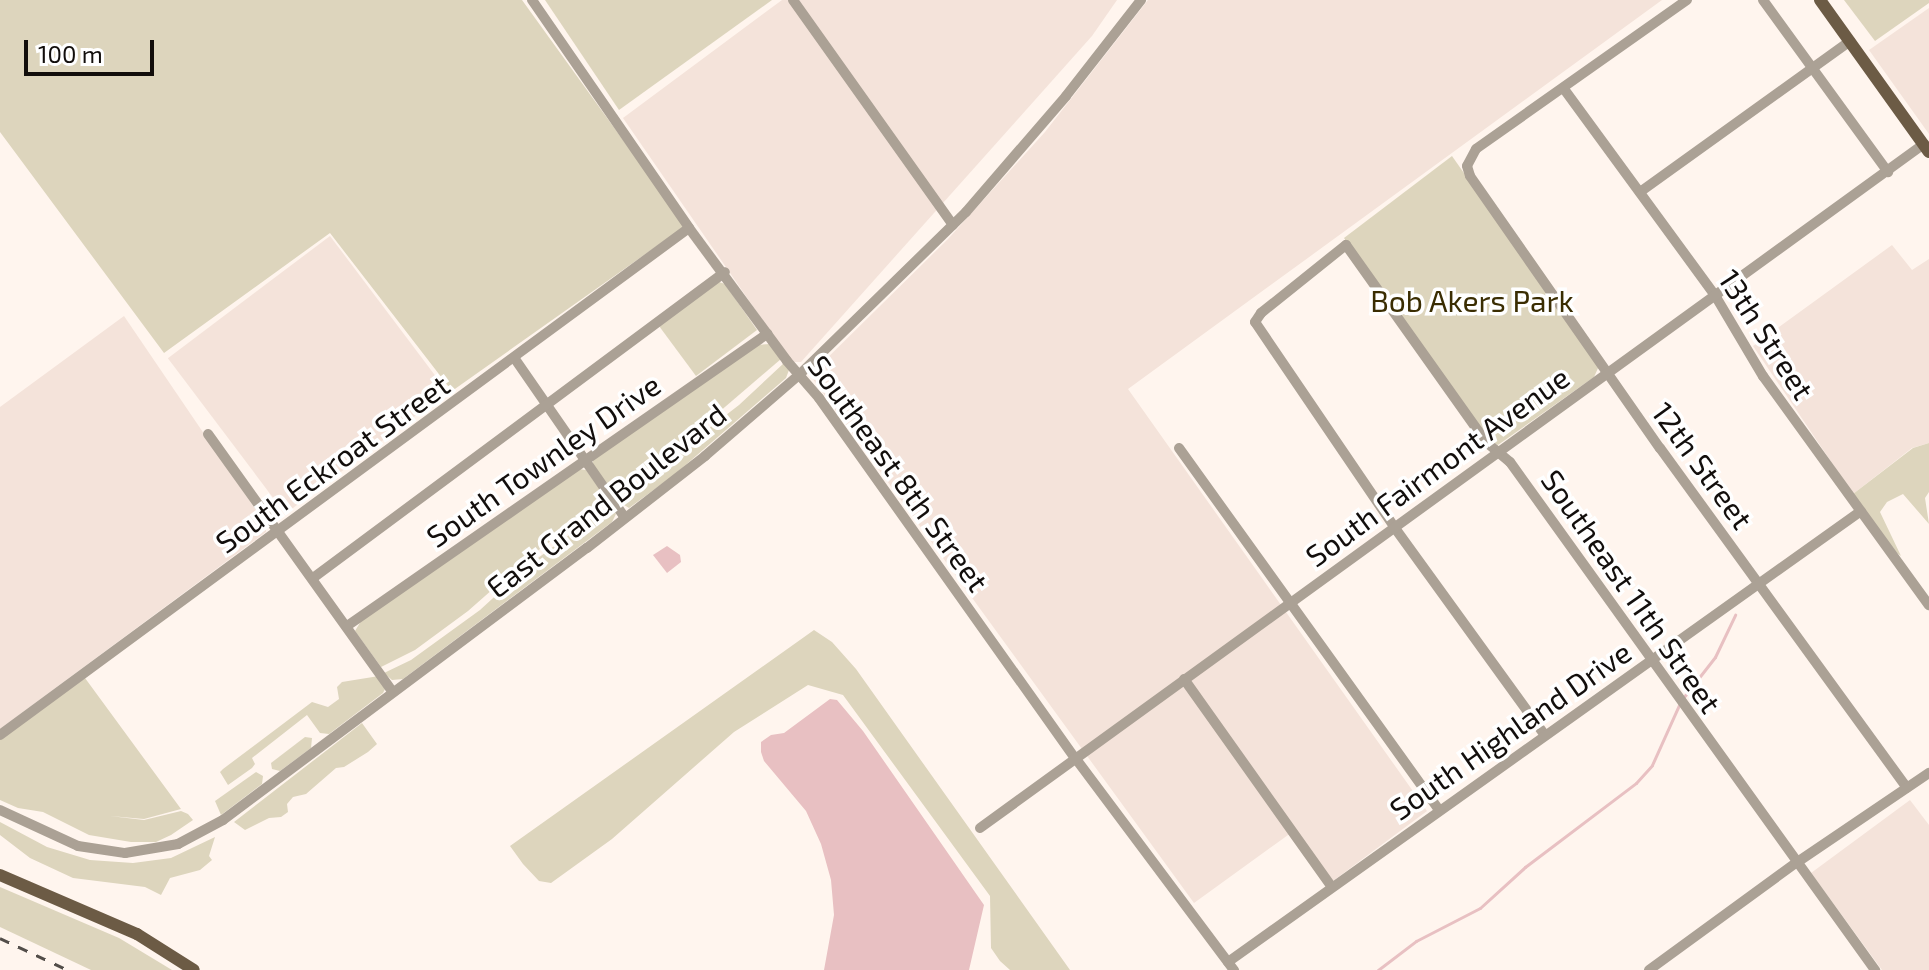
<!DOCTYPE html>
<html>
<head>
<meta charset="utf-8">
<style>
  body { margin:0 }
  #map { position:relative; width:1929px; height:970px; overflow:hidden; background:#fff5ee; font-family:"Exo 2",sans-serif }
  div>[style] { position:absolute }
  .built>* { inset:0; background:#f4e3da; transform-origin:0 0 }
  .green>* { inset:0; background:#ddd5bd }
  .water>* { inset:0; background:#e8c0c2 }
  .stream>* { height:3px; margin:-1.5px; padding:0 1.5px; transform-origin:1.5px; border-radius:1.5px; background:#e8c0c2 }
  .minor>* { height:10px; margin:-5px; padding:0 5px; transform-origin:5px; border-radius:5px; background:#aba195 }
  .major>* { height:12px; margin:-6px; padding:0 6px; transform-origin:6px; border-radius:6px; background:#6c5b45 }
  .rail>* { height:3px; margin-top:-1.5px; transform-origin:0; background:repeating-linear-gradient(90deg,#524d49 0 10px,transparent 0 20px) }
  span { translate:-50% -50%; white-space:nowrap; text-align:center; line-height:1.15; -webkit-text-stroke:7px #fff; paint-order:stroke }
  .park-label { font-size:30px; color:#3a2d02 }
  .street-label { font-size:30px; color:#120e0c }
  .scale { position:absolute; left:24px; top:40px; width:130px; height:36px; box-sizing:border-box; border:4px solid #120e0c; border-top:0; padding-left:10px; font-size:24px; line-height:28px; white-space:nowrap; color:#120e0c; -webkit-text-stroke:6px #fff; paint-order:stroke }
</style>
</head>
<body>
<div id="map">
  <div class="built">
    <div style="clip-path:polygon(782px 0,1117px 0,1092px 36px,801px 362px,794px 362px,786px 354px,623px 118px)"></div>
    <div style="clip-path:polygon(1148px 0,1662px 0,1128px 389px,1427px 811px,1333px 881px,1295px 830px,1194px 903px,810px 375px,948px 239px,1045px 132px)"></div>
    <div style="clip-path:polygon(1929px 8px,1929px 134px,1869px 50px)"></div>
    <div style="left:330px;top:236px;width:195px;height:203px;rotate:53deg"></div>
    <div style="clip-path:polygon(1892px 245px,1912px 270px,1929px 259px,1929px 443px,1912px 448px,1853px 494px,1753px 346px)"></div>
    <div style="clip-path:polygon(124px 316px,266px 525px,266px 532px,0 729px,0 407px)"></div>
    <div style="clip-path:polygon(1910px 800px,1929px 825px,1929px 970px,1882px 970px,1811px 873px)"></div>
  </div>
  <div class="green">
    <div style="clip-path:polygon(0 0,522px 0,685px 226px,452px 391px,330px 233px,164px 353px,0 132px)"></div>
    <div style="clip-path:polygon(545px 0,772px 0,619px 110px)"></div>
    <div style="clip-path:polygon(1844px 0,1929px 0,1929px 3px,1875px 41px)"></div>
    <div style="clip-path:polygon(1452px 156px,1599px 366px,1594px 377px,1498px 445px,1487px 439px,1344px 238px)"></div>
    <div style="clip-path:polygon(719px 282px,725px 284px,757px 330px,696px 376px,659px 326px)"></div>
    <div style="clip-path:polygon(770px 344px,781px 359px,683px 443px,612px 495px,593px 467px,593px 460px,757px 345px)"></div>
    <div style="clip-path:polygon(784px 363px,789px 370px,786px 378px,674px 475px,629px 508px,616px 500px,739px 405px)"></div>
    <div style="clip-path:polygon(1929px 443px,1929px 492px,1925px 498px,1929px 524px,1903px 494px,1887px 502px,1880px 512px,1901px 556px,1894px 551px,1853px 494px,1913px 448px)"></div>
    <div style="clip-path:polygon(579px 469px,586px 470px,607px 499px,528px 558px,468px 611px,415px 650px,381px 667px,355px 631px,361px 621px)"></div>
    <div style="clip-path:polygon(611px 504px,616px 514px,612px 522px,403px 679px,392px 680px,384px 673px,411px 660px,480px 610px,530px 564px)"></div>
    <div style="clip-path:polygon(814px 630px,832px 642px,856px 669px,1070px 970px,1010px 970px,1000px 961px,991px 948px,990px 896px,843px 695px,808px 685px,734px 732px,612px 839px,551px 883px,539px 881px,523px 864px,510px 846px)"></div>
    <div style="clip-path:polygon(379px 676px,385px 689px,383px 693px,329px 734px,320px 733px,307px 715px,252px 758px,255px 764px,252px 768px,228px 785px,220px 772px,223px 769px,312px 702px,328px 707px,339px 699px,337px 687px,342px 682px)"></div>
    <div style="clip-path:polygon(85px 678px,181px 809px,144px 819px,110px 816px,144px 820px,181px 811px,188px 814px,193px 820px,171px 835px,156px 842px,131px 842px,89px 835px,43px 812px,18px 808px,0 800px,0 739px)"></div>
    <div style="clip-path:polygon(362px 723px,377px 744px,368px 752px,344px 767px,336px 768px,306px 794px,293px 797px,287px 804px,288px 812px,281px 817px,269px 818px,245px 830px,234px 822px)"></div>
    <div style="clip-path:polygon(305px 737px,312px 738px,311px 748px,280px 771px,272px 769px,271px 763px)"></div>
    <div style="clip-path:polygon(256px 772px,263px 776px,262px 784px,221px 815px,215px 801px)"></div>
    <div style="clip-path:polygon(0 822px,47px 847px,90px 860px,133px 863px,171px 858px,215px 837px,209px 856px,212px 860px,200px 870px,170px 878px,161px 895px,145px 887px,73px 878px,30px 858px,0 835px)"></div>
    <div style="clip-path:polygon(0 887px,119px 938px,172px 970px,91px 970px,0 927px)"></div>
  </div>
  <div class="water">
    <div style="clip-path:polygon(667px 546px,680px 555px,681px 562px,667px 573px,653px 555px)"></div>
    <div style="clip-path:polygon(830px 699px,837px 700px,863px 731px,984px 905px,969px 970px,824px 970px,834px 915px,831px 880px,821px 844px,806px 811px,764px 761px,761px 752px,761px 742px,771px 735px,784px 733px)"></div>
  </div>
  <div class="stream">
    <div style="left:1683px;top:698px;width:52px;rotate:-52deg"></div>
    <div style="left:1715px;top:657px;width:47px;rotate:-64.5deg"></div>
    <div style="left:1378px;top:970px;width:48px;rotate:-37.3deg"></div>
    <div style="left:1416px;top:941px;width:72px;rotate:-27.3deg"></div>
    <div style="left:1480px;top:908px;width:61px;rotate:-42.3deg"></div>
    <div style="left:1525px;top:867px;width:139px;rotate:-37.1deg"></div>
    <div style="left:1636px;top:783px;width:24px;rotate:-48deg"></div>
    <div style="left:1652px;top:765px;width:66px;rotate:-65.8deg"></div>
  </div>
  <div class="minor">
    <div style="left:532px;top:0;width:277px;rotate:55.4deg"></div>
    <div style="left:689px;top:228px;width:165px;rotate:53.6deg"></div>
    <div style="left:787px;top:361px;width:49px;rotate:49.1deg"></div>
    <div style="left:819px;top:398px;width:443px;rotate:54.6deg"></div>
    <div style="left:1076px;top:759px;width:264px;rotate:53.2deg"></div>
    <div style="left:793px;top:0;width:276px;rotate:54.6deg"></div>
    <div style="left:1687px;top:0;width:258px;rotate:144.8deg"></div>
    <div style="left:1476px;top:149px;width:19px;rotate:118deg"></div>
    <div style="left:1467px;top:166px;width:10px;rotate:73deg"></div>
    <div style="left:1470px;top:176px;width:332px;rotate:55.1deg"></div>
    <div style="left:1660px;top:448px;width:420px;rotate:54deg"></div>
    <div style="left:1763px;top:0;width:213px;rotate:54deg"></div>
    <div style="left:1564px;top:89px;width:258px;rotate:53.8deg"></div>
    <div style="left:1716px;top:297px;width:92px;rotate:59.3deg"></div>
    <div style="left:1763px;top:376px;width:283px;rotate:54.1deg"></div>
    <div style="left:1640px;top:192px;width:259px;rotate:-35.7deg"></div>
    <div style="left:515px;top:359px;width:193px;rotate:55.3deg"></div>
    <div style="left:208px;top:434px;width:317px;rotate:54.4deg"></div>
    <div style="left:1179px;top:448px;width:444px;rotate:54.3deg"></div>
    <div style="left:313px;top:578px;width:513px;rotate:-36.6deg"></div>
    <div style="left:347px;top:626px;width:512px;rotate:-34.81deg"></div>
    <div style="left:1184px;top:679px;width:255px;rotate:54.6deg"></div>
    <div style="left:1544px;top:734px;width:254px;rotate:-125.9deg"></div>
    <div style="left:1395px;top:528px;width:249px;rotate:-124.2deg"></div>
    <div style="left:1255px;top:322px;width:11px;rotate:-56deg"></div>
    <div style="left:1261px;top:313px;width:109px;rotate:-38.7deg"></div>
    <div style="left:1346px;top:245px;width:242px;rotate:54.6deg"></div>
    <div style="left:1486px;top:442px;width:31px;rotate:40deg"></div>
    <div style="left:1510px;top:462px;width:626px;rotate:54.3deg"></div>
    <div style="left:0;top:735px;width:855px;rotate:-36.35deg"></div>
    <div style="left:0;top:810px;width:86px;rotate:24.8deg"></div>
    <div style="left:78px;top:846px;width:48px;rotate:8.5deg"></div>
    <div style="left:125px;top:853px;width:54px;rotate:-9.6deg"></div>
    <div style="left:178px;top:844px;width:51px;rotate:-28.1deg"></div>
    <div style="left:223px;top:820px;width:454px;rotate:-36.8deg"></div>
    <div style="left:587px;top:548px;width:150px;rotate:-37.9deg"></div>
    <div style="left:705px;top:456px;width:124px;rotate:-40.8deg"></div>
    <div style="left:799px;top:375px;width:233px;rotate:-44.3deg"></div>
    <div style="left:966px;top:212px;width:153px;rotate:-49.2deg"></div>
    <div style="left:1066px;top:96px;width:122px;rotate:-52deg"></div>
    <div style="left:980px;top:828px;width:1166px;rotate:-35.93deg"></div>
    <div style="left:1228px;top:962px;width:777px;rotate:-35.47deg"></div>
    <div style="left:1649px;top:970px;width:182px;rotate:-36.1deg"></div>
    <div style="left:1796px;top:863px;width:161px;rotate:-34.1deg"></div>
  </div>
  <div class="major">
    <div style="left:1820px;top:0;width:187px;rotate:54.4deg"></div>
    <div style="left:0;top:875px;width:149px;rotate:23.3deg"></div>
    <div style="left:137px;top:934px;width:67px;rotate:32.3deg"></div>
  </div>
  <div class="rail">
    <div style="left:0;top:938px;width:75px;rotate:25.2deg"></div>
  </div>
  <div class="park-label">
    <span style="left:1472px;top:300px">Bob Akers Park</span>
  </div>
  <div class="street-label">
    <span style="left:1767px;top:334px;rotate:57deg">13th Street</span>
    <span style="left:543px;top:460px;rotate:-35deg">South Townley Drive</span>
    <span style="left:332px;top:463px;rotate:-36deg">South Eckroat Street</span>
    <span style="left:1703px;top:465px;rotate:54deg">12th Street</span>
    <span style="left:1437px;top:466px;rotate:-36deg">South Fairmont Avenue</span>
    <span style="left:899px;top:473px;rotate:54deg">Southeast 8th Street</span>
    <span style="left:606px;top:500px;rotate:-38deg">East Grand Boulevard</span>
    <span style="left:1632px;top:591px;rotate:55deg">Southeast 11th Street</span>
    <span style="left:1510px;top:730px;rotate:-35deg">South Highland Drive</span>
  </div>
  <div class="scale">100 m</div>
</div>
</body>
</html>
